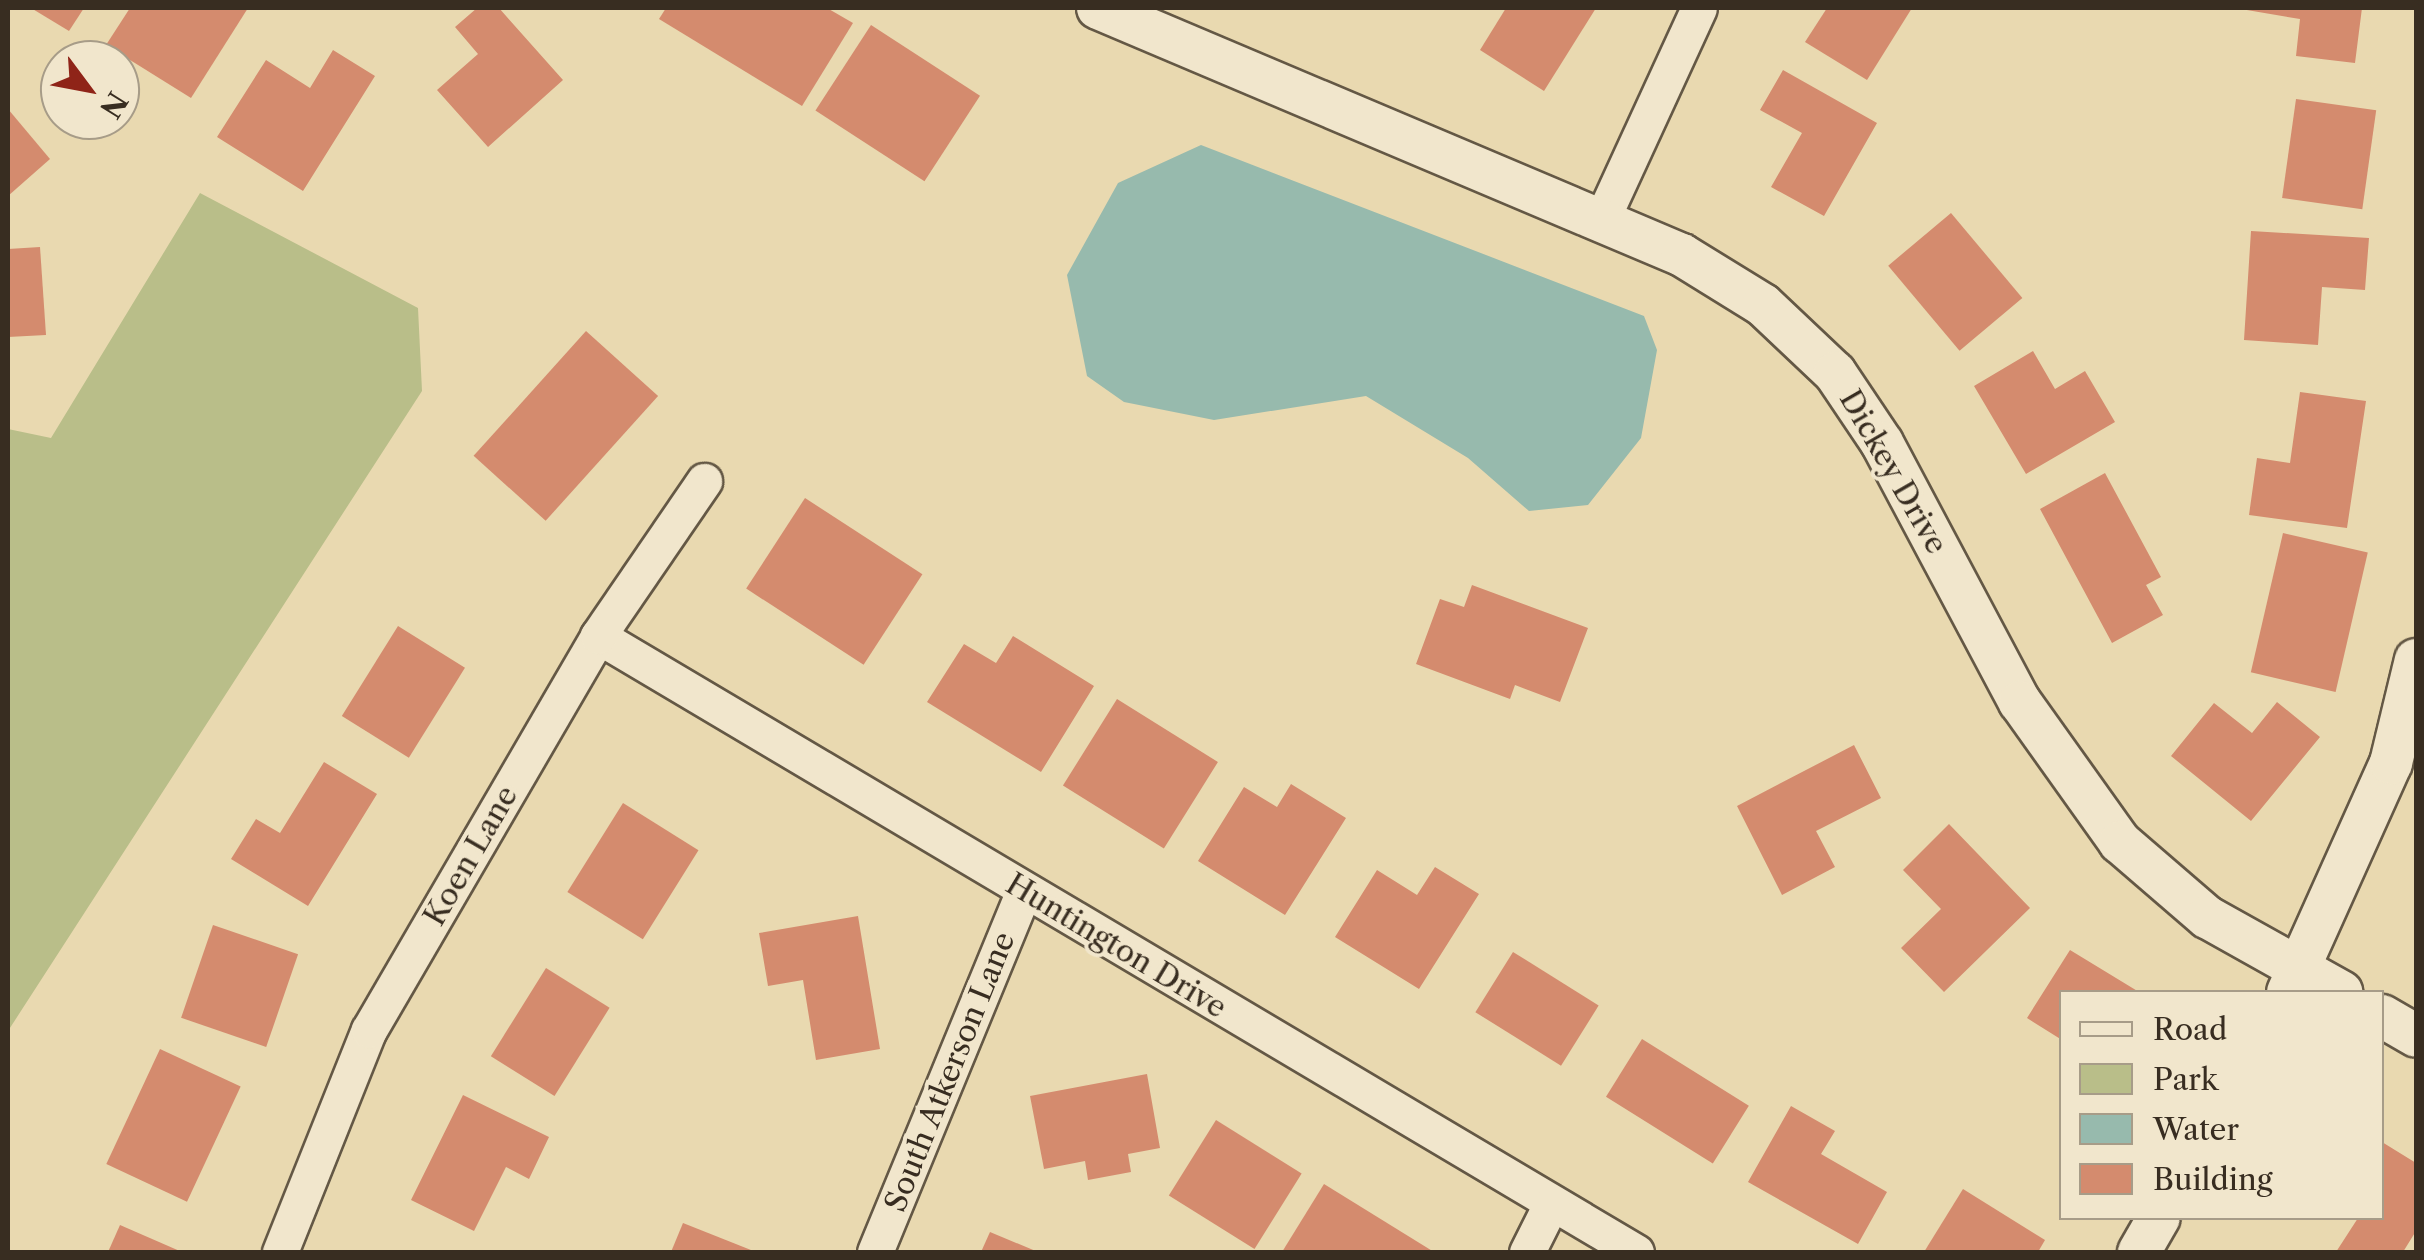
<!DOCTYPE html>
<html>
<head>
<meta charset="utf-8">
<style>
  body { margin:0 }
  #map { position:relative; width:2424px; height:1260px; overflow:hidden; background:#e9d9b0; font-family:"Libre Caslon Text",serif }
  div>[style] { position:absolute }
  .green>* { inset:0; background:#b9be89 }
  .water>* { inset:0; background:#97baad }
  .building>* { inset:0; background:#d48b6e; transform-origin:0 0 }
  .roads { filter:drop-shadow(2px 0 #645845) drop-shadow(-2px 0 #645845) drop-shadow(0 2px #645845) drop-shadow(0 -2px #645845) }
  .minor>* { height:35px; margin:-17.5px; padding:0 17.5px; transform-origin:17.5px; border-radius:17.5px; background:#f1e6cc }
  .tertiary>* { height:42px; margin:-21px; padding:0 21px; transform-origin:21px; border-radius:21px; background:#f1e6cc }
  span { translate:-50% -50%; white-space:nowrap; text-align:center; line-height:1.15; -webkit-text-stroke:8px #f1e6cc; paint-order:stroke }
  .street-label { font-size:30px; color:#382d21 }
  .frame { position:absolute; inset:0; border:10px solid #382d21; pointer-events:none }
  .legend { position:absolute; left:2059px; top:990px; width:325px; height:230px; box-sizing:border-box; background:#f1e6cc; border:2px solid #a79c88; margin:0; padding:12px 18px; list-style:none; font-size:30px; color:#382d21 }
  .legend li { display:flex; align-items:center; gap:20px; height:50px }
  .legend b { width:50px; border:2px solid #a79c88 }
  .north { position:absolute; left:40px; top:40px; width:100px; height:100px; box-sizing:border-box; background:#f1e6cc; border:2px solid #a79c88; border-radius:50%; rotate:122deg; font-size:28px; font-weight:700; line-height:40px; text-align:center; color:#382d21 }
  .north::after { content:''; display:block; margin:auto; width:35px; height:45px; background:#8f2418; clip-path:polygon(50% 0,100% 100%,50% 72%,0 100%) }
</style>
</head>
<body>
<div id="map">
  <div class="green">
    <div style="clip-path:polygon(200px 193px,418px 308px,422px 391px,8px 1031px,8px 429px,51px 438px)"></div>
  </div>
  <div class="water">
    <div style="clip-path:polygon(1201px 145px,1644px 316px,1657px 350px,1641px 438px,1588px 505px,1529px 511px,1468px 458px,1366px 396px,1214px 420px,1124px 402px,1087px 376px,1067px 275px,1118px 183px)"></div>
  </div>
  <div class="building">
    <div style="clip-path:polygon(31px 8px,84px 8px,69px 31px)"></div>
    <div style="clip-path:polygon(130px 8px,248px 8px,191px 98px,106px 45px)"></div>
    <div style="clip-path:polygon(477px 8px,499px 8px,563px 80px,488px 147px,437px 90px,478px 54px,455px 27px)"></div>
    <div style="clip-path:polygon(666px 8px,827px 8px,853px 23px,802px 106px,659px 19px)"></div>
    <div style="clip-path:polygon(1506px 8px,1596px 8px,1544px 91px,1480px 50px)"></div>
    <div style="clip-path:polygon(1827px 8px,1912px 8px,1867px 80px,1805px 42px)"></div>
    <div style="clip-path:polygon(2235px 8px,2362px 8px,2355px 63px,2296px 56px,2300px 19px)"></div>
    <div style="left:871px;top:25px;width:130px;height:102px;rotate:33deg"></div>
    <div style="clip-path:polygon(333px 50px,375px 76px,303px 191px,217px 137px,266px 60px,310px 88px)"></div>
    <div style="clip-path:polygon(1783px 70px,1877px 123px,1824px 216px,1771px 187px,1802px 133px,1760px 110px)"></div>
    <div style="left:2296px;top:99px;width:81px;height:100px;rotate:8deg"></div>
    <div style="clip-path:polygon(8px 109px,50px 159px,8px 196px)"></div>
    <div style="left:1951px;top:213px;width:111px;height:82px;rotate:50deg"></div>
    <div style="clip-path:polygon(2251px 231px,2369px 238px,2365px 290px,2322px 287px,2318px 345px,2244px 340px)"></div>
    <div style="clip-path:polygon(40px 247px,46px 335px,8px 337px,8px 249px)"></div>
    <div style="left:586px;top:331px;width:97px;height:168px;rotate:42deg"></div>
    <div style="clip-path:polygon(2033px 351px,2055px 389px,2085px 371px,2115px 422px,2026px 474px,1974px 386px)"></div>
    <div style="clip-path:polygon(2300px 392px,2366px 401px,2347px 528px,2249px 515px,2257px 458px,2290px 463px)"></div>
    <div style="clip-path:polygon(2105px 473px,2161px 577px,2146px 585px,2163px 615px,2112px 643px,2040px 509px)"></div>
    <div style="left:805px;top:498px;width:140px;height:108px;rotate:33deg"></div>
    <div style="left:2283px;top:533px;width:87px;height:143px;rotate:13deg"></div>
    <div style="clip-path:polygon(1472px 585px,1588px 628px,1560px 702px,1515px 685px,1510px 699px,1416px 664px,1440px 599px,1464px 607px)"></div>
    <div style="left:398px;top:626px;width:79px;height:106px;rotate:32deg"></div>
    <div style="clip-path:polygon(1013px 636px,1094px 686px,1041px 772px,927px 702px,964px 644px,996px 663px)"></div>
    <div style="left:1117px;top:699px;width:119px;height:102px;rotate:32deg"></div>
    <div style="clip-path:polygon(2277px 702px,2320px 737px,2251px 821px,2171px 756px,2214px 703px,2252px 733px)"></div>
    <div style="clip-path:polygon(1854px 745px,1881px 798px,1816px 831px,1835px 867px,1782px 895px,1737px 806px)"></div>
    <div style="clip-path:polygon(324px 762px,377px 794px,308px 906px,231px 859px,256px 819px,280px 833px)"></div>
    <div style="clip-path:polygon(1291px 784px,1346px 818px,1285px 915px,1198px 861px,1244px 787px,1277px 807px)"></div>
    <div style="left:623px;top:803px;width:89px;height:105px;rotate:32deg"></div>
    <div style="clip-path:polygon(1949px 824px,2030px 908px,1944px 992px,1901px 948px,1941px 909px,1903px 870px)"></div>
    <div style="clip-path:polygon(1435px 867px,1479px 894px,1419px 989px,1335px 937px,1377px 870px,1417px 895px)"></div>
    <div style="clip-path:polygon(858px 916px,880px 1049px,816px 1060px,803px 980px,768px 986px,759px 933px)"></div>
    <div style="left:213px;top:925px;width:90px;height:98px;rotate:19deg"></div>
    <div style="clip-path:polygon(2070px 950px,2139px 992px,2062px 992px,2062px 1040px,2027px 1018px)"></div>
    <div style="left:1513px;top:952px;width:101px;height:71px;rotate:32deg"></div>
    <div style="left:546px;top:968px;width:75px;height:104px;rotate:32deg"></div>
    <div style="left:1642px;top:1039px;width:126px;height:68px;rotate:32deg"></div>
    <div style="left:160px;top:1049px;width:89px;height:127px;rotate:25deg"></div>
    <div style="clip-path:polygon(1147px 1074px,1160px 1148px,1128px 1154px,1131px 1172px,1088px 1180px,1085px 1161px,1044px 1169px,1030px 1096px)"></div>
    <div style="clip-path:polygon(463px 1095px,549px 1137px,529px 1179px,506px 1167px,474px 1231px,411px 1200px)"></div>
    <div style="clip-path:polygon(1791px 1106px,1835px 1131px,1821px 1154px,1887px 1192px,1858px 1244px,1748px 1182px)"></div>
    <div style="left:1216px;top:1120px;width:101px;height:89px;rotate:32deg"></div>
    <div style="clip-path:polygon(2382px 1142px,2416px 1163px,2416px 1231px,2403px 1252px,2336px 1252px,2358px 1218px,2382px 1218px)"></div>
    <div style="clip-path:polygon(1324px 1184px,1434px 1252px,1282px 1252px)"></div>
    <div style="clip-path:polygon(1963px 1189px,2045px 1240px,2038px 1252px,1924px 1252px)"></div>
    <div style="clip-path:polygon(683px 1223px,756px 1252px,671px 1252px)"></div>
    <div style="clip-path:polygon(120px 1225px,182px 1252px,108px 1252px)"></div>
    <div style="clip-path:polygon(990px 1232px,1038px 1252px,981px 1252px)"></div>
  </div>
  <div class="roads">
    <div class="minor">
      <div style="left:1601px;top:221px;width:234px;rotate:-65.3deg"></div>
      <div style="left:598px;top:636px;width:1207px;rotate:30.69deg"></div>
      <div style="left:280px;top:1252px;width:239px;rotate:-68.2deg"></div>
      <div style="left:369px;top:1030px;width:456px;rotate:-59.8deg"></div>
      <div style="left:598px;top:636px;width:188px;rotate:-55.6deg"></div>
      <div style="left:875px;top:1252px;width:391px;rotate:-67.6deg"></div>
      <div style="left:1527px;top:1252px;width:54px;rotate:-63.4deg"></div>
    </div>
    <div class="tertiary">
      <div style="left:1098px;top:8px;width:634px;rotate:22.93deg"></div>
      <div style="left:1682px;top:255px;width:95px;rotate:31.7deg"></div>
      <div style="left:1763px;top:305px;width:99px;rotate:43.4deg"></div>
      <div style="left:1835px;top:373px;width:84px;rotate:56.1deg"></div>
      <div style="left:1882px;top:443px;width:293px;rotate:62deg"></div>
      <div style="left:2020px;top:702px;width:172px;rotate:54.5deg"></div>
      <div style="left:2120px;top:842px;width:115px;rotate:40.8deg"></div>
      <div style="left:2207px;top:917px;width:154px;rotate:29.2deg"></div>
      <div style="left:2288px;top:992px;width:251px;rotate:-65.8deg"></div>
      <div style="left:2391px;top:763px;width:106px;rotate:-76.4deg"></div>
      <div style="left:2382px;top:1016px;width:39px;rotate:30deg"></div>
      <div style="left:2139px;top:1252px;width:39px;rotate:-60deg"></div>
    </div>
  </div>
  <div class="street-label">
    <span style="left:1893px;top:472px;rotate:60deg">Dickey Drive</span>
    <span style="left:471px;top:856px;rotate:-60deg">Koen Lane</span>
    <span style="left:1116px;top:946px;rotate:31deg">Huntington Drive</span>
    <span style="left:950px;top:1072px;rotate:-68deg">South Atkerson Lane</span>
  </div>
  <div class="frame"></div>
  <ul class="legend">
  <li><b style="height:12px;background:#f1e6cc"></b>Road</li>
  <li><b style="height:28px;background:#b9be89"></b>Park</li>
  <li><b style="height:28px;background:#97baad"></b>Water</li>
  <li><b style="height:28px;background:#d48b6e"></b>Building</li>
  </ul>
  <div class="north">N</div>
</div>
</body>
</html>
